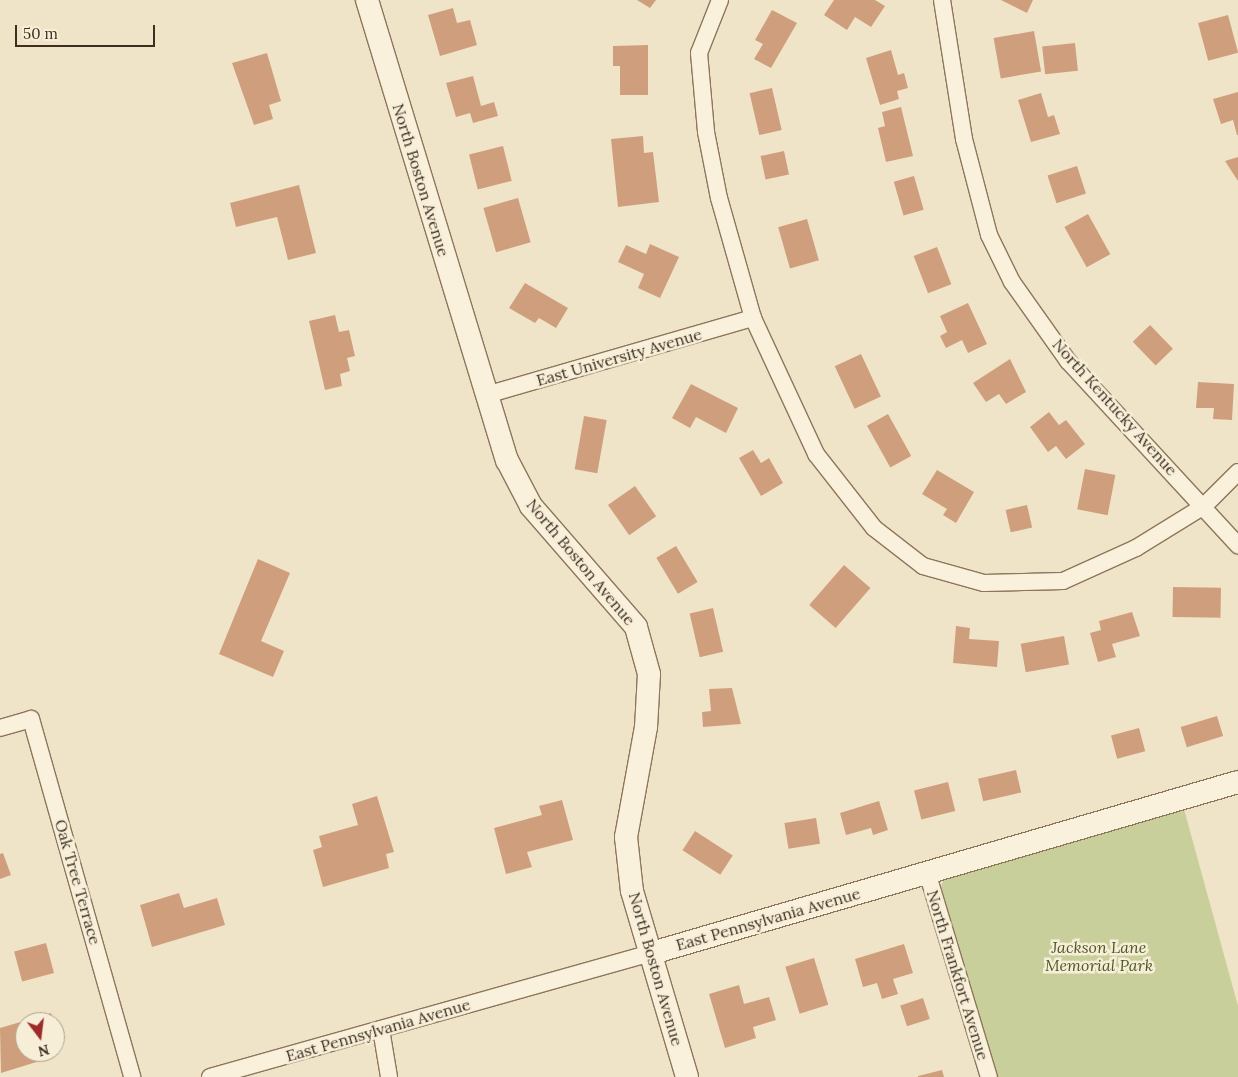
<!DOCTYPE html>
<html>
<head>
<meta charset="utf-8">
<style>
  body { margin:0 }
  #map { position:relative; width:1238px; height:1077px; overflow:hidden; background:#f0e4c8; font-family:Lora,serif }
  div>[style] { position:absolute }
  .green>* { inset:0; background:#c9cf9b }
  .building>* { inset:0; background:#cf9f7d; transform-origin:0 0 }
  .roads { filter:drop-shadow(1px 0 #8d765c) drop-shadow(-1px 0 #8d765c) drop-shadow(0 1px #8d765c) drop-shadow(0 -1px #8d765c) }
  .street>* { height:16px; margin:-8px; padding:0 8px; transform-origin:8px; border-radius:8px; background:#faf1dc }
  .secondary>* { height:22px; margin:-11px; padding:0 11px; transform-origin:11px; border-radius:11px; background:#faf1dc }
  span { translate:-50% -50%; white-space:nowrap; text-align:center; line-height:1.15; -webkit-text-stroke:5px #f7eed8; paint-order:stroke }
  .street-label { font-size:16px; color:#3d2e20 }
  .park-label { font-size:16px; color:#4d5a26; font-style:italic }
  .north { position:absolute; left:15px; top:1012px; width:50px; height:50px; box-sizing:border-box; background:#f7eed8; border:1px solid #ada18e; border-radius:50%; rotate:165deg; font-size:14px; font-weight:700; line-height:20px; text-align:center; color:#3d2e20 }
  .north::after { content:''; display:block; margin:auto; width:18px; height:22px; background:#9e2a2b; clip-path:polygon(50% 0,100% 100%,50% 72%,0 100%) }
  .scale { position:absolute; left:15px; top:25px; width:140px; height:22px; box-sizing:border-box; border:2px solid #3d2e20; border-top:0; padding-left:6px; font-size:15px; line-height:18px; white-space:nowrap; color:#3d2e20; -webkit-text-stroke:4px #f7eed8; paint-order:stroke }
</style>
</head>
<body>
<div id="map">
  <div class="green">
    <div style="clip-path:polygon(1184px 809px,1238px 1006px,1238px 1077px,997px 1077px,941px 887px,946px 873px)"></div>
  </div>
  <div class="building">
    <div style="clip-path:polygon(637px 0,656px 0,650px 8px)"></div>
    <div style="clip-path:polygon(834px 0,875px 0,885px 6px,871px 27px,855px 17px,847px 30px,824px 15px)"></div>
    <div style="clip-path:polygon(1001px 0,1033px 0,1027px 13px)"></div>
    <div style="clip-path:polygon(453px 8px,457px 23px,470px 20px,477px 45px,440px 56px,428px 15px)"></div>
    <div style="clip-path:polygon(772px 10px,797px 23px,771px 68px,754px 59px,763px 44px,755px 40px)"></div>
    <div style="left:1228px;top:15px;width:39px;height:31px;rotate:75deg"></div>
    <div style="left:1034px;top:31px;width:41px;height:41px;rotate:80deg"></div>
    <div style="left:1075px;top:43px;width:28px;height:33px;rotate:84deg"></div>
    <div style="clip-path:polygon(648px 45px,648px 95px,620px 95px,620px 66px,613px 66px,613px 46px)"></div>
    <div style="clip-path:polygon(891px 50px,898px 75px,904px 73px,908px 88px,897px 91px,899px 99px,880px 105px,866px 58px)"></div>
    <div style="clip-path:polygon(267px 53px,281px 101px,269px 105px,273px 119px,254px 125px,232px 63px)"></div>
    <div style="clip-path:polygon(473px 76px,481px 106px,494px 102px,498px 116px,473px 123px,470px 113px,456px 117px,446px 83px)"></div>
    <div style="left:772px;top:88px;width:43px;height:23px;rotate:77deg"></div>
    <div style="clip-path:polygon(1238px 92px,1238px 135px,1237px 135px,1233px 120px,1221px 124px,1213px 99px)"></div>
    <div style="clip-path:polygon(1041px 93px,1048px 117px,1054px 115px,1060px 134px,1031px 142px,1018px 100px)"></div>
    <div style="clip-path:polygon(901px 107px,913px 156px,886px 162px,878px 128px,885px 126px,882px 112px)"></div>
    <div style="clip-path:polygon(643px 136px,644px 153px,653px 152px,659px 202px,618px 207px,611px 139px)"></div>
    <div style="left:503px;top:146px;width:36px;height:35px;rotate:76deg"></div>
    <div style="left:784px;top:151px;width:24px;height:24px;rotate:78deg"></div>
    <div style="clip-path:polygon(1238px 157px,1238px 181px,1225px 161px)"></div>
    <div style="left:1077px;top:166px;width:29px;height:31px;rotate:72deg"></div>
    <div style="left:914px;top:176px;width:35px;height:21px;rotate:74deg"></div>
    <div style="clip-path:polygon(299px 185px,316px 253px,288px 260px,277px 217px,236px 227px,230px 203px)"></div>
    <div style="left:518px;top:198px;width:46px;height:36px;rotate:74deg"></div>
    <div style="left:1088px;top:214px;width:46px;height:27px;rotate:61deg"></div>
    <div style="left:807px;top:219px;width:43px;height:30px;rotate:74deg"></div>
    <div style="clip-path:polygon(650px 244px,679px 257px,660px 298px,638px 288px,644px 274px,618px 262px,626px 245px,646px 254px)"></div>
    <div style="left:937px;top:247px;width:40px;height:25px;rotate:69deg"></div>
    <div style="clip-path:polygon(525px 283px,568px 308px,556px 328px,539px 318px,535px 323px,509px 308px)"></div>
    <div style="clip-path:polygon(968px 303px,987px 344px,968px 353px,962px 340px,946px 348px,940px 336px,947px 332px,940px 316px)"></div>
    <div style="clip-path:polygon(335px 315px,339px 332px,349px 330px,355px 356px,347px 358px,350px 371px,340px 374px,342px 386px,325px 390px,309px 321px)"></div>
    <div style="left:1150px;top:325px;width:33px;height:24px;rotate:46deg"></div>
    <div style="left:861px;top:354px;width:47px;height:29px;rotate:65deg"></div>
    <div style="clip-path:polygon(1010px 359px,1026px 392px,1006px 404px,999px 394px,986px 402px,973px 383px)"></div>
    <div style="clip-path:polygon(1198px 382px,1234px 384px,1232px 420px,1213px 419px,1214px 408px,1196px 408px)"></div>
    <div style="clip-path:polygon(691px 384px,738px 408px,726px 433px,696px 417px,690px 428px,672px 418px)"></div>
    <div style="clip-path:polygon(1049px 412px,1059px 425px,1066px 420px,1085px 444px,1066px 459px,1056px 446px,1048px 452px,1030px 427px)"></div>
    <div style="left:888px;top:414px;width:48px;height:24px;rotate:61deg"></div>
    <div style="left:584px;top:416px;width:23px;height:54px;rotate:10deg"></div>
    <div style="clip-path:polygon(753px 450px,761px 463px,769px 458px,783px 483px,761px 496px,739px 458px)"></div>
    <div style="left:1085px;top:469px;width:31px;height:41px;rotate:11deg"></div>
    <div style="clip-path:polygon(937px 470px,974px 492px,956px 523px,943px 515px,947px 509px,922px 494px)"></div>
    <div style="left:635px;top:486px;width:37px;height:33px;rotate:55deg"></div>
    <div style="left:1027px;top:505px;width:23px;height:22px;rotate:77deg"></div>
    <div style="left:676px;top:546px;width:42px;height:23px;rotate:59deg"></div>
    <div style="clip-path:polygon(258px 559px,290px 573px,261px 641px,284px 651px,273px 677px,219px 654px)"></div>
    <div style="left:844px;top:565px;width:35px;height:53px;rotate:41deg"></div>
    <div style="left:1173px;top:587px;width:48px;height:30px;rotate:1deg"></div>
    <div style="left:713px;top:608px;width:45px;height:24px;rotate:77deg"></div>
    <div style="clip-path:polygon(1132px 612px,1140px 636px,1112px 644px,1116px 657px,1098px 662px,1090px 633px,1101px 630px,1099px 621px)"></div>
    <div style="clip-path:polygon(956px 626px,970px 628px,969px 639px,999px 641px,997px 667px,953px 663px)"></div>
    <div style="left:1064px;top:636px;width:29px;height:44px;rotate:80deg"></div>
    <div style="clip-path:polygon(732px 688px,741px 724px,703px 727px,702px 712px,711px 711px,709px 689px)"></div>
    <div style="left:1217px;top:716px;width:21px;height:38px;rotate:73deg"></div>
    <div style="left:1139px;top:728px;width:24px;height:29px;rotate:75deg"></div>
    <div style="left:1016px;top:770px;width:23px;height:39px;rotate:77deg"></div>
    <div style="left:948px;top:782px;width:30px;height:35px;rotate:76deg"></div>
    <div style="clip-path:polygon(377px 796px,394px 852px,386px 854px,389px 868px,323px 887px,313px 850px,322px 847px,319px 836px,358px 825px,352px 804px)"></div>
    <div style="clip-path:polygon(562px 800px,573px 840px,527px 852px,532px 867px,506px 874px,494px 828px,542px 815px,539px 806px)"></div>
    <div style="clip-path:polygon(879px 801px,888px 830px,873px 835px,871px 828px,846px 835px,840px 813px)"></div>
    <div style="left:816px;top:818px;width:26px;height:32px;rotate:81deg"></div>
    <div style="left:695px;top:831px;width:45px;height:23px;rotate:33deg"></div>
    <div style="clip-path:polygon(3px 853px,11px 875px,0 879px,0 854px)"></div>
    <div style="clip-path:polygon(179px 893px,184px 908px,217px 898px,225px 925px,152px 947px,140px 905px)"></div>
    <div style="left:46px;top:943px;width:31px;height:33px;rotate:75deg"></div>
    <div style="clip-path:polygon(904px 944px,913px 973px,893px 979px,898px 994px,882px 999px,877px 983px,863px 987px,855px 959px)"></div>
    <div style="left:814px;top:958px;width:49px;height:30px;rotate:73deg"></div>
    <div style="clip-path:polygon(739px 985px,744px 1004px,769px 997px,776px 1020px,753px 1027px,756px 1038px,725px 1048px,709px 994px)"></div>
    <div style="left:923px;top:998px;width:22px;height:24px;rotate:72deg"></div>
    <div style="clip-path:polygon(51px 1013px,54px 1022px,25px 1022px,25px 1052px,44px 1052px,46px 1059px,1px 1073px,0 1028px)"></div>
    <div style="clip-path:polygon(942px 1070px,944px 1077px,918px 1077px,918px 1076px)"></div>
  </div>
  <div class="roads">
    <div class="street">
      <div style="left:720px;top:0;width:57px;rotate:111.6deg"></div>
      <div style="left:699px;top:53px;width:79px;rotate:84.9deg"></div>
      <div style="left:706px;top:132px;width:67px;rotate:78.9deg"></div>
      <div style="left:719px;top:198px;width:125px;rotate:74.2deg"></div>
      <div style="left:753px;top:318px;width:150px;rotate:65.1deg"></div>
      <div style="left:816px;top:454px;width:94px;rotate:51.9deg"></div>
      <div style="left:874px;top:528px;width:62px;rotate:37.8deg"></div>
      <div style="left:923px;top:566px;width:63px;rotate:15.6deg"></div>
      <div style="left:984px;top:583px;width:79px;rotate:-1.5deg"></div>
      <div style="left:1063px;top:581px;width:80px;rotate:-24.3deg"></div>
      <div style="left:1136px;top:548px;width:80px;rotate:-31.7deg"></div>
      <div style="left:1204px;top:506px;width:48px;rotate:-45deg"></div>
      <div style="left:942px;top:0;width:141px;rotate:81deg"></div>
      <div style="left:964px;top:139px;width:99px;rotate:75.4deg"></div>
      <div style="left:989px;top:235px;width:52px;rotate:63.9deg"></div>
      <div style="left:1012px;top:282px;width:97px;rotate:54.7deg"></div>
      <div style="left:1068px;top:361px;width:251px;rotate:47.3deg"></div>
      <div style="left:486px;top:395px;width:278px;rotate:-16.1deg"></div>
      <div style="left:0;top:728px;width:32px;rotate:-16deg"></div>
      <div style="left:31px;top:719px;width:372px;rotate:74.2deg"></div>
      <div style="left:927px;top:872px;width:214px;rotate:73.2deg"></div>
      <div style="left:381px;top:1029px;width:49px;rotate:80.5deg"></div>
      <div style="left:210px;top:1077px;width:459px;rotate:-15.7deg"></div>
    </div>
    <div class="secondary">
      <div style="left:367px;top:0;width:481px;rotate:73.1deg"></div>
      <div style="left:507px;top:460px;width:52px;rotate:62.4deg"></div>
      <div style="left:531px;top:506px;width:160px;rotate:49deg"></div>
      <div style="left:636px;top:627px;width:49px;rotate:74.5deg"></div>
      <div style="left:649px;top:674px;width:53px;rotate:93.2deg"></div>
      <div style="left:646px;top:727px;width:112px;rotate:100.3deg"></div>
      <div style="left:626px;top:837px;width:54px;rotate:83.7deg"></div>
      <div style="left:632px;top:891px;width:194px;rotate:73.5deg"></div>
      <div style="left:652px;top:953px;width:610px;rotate:-16.27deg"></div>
    </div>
  </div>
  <div class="street-label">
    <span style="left:421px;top:180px;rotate:73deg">North Boston Avenue</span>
    <span style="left:619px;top:357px;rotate:-16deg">East University Avenue</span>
    <span style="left:1115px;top:407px;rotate:48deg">North Kentucky Avenue</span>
    <span style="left:581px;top:562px;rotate:50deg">North Boston Avenue</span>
    <span style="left:78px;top:882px;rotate:74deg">Oak Tree Terrace</span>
    <span style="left:768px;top:919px;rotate:-16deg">East Pennsylvania Avenue</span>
    <span style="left:656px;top:969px;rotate:74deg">North Boston Avenue</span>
    <span style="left:958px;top:975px;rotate:73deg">North Frankfort Avenue</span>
    <span style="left:378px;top:1030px;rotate:-16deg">East Pennsylvania Avenue</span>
  </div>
  <div class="park-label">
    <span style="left:1099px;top:956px">Jackson Lane<br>Memorial Park</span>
  </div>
  <div class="north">N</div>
  <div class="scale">50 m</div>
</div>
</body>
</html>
